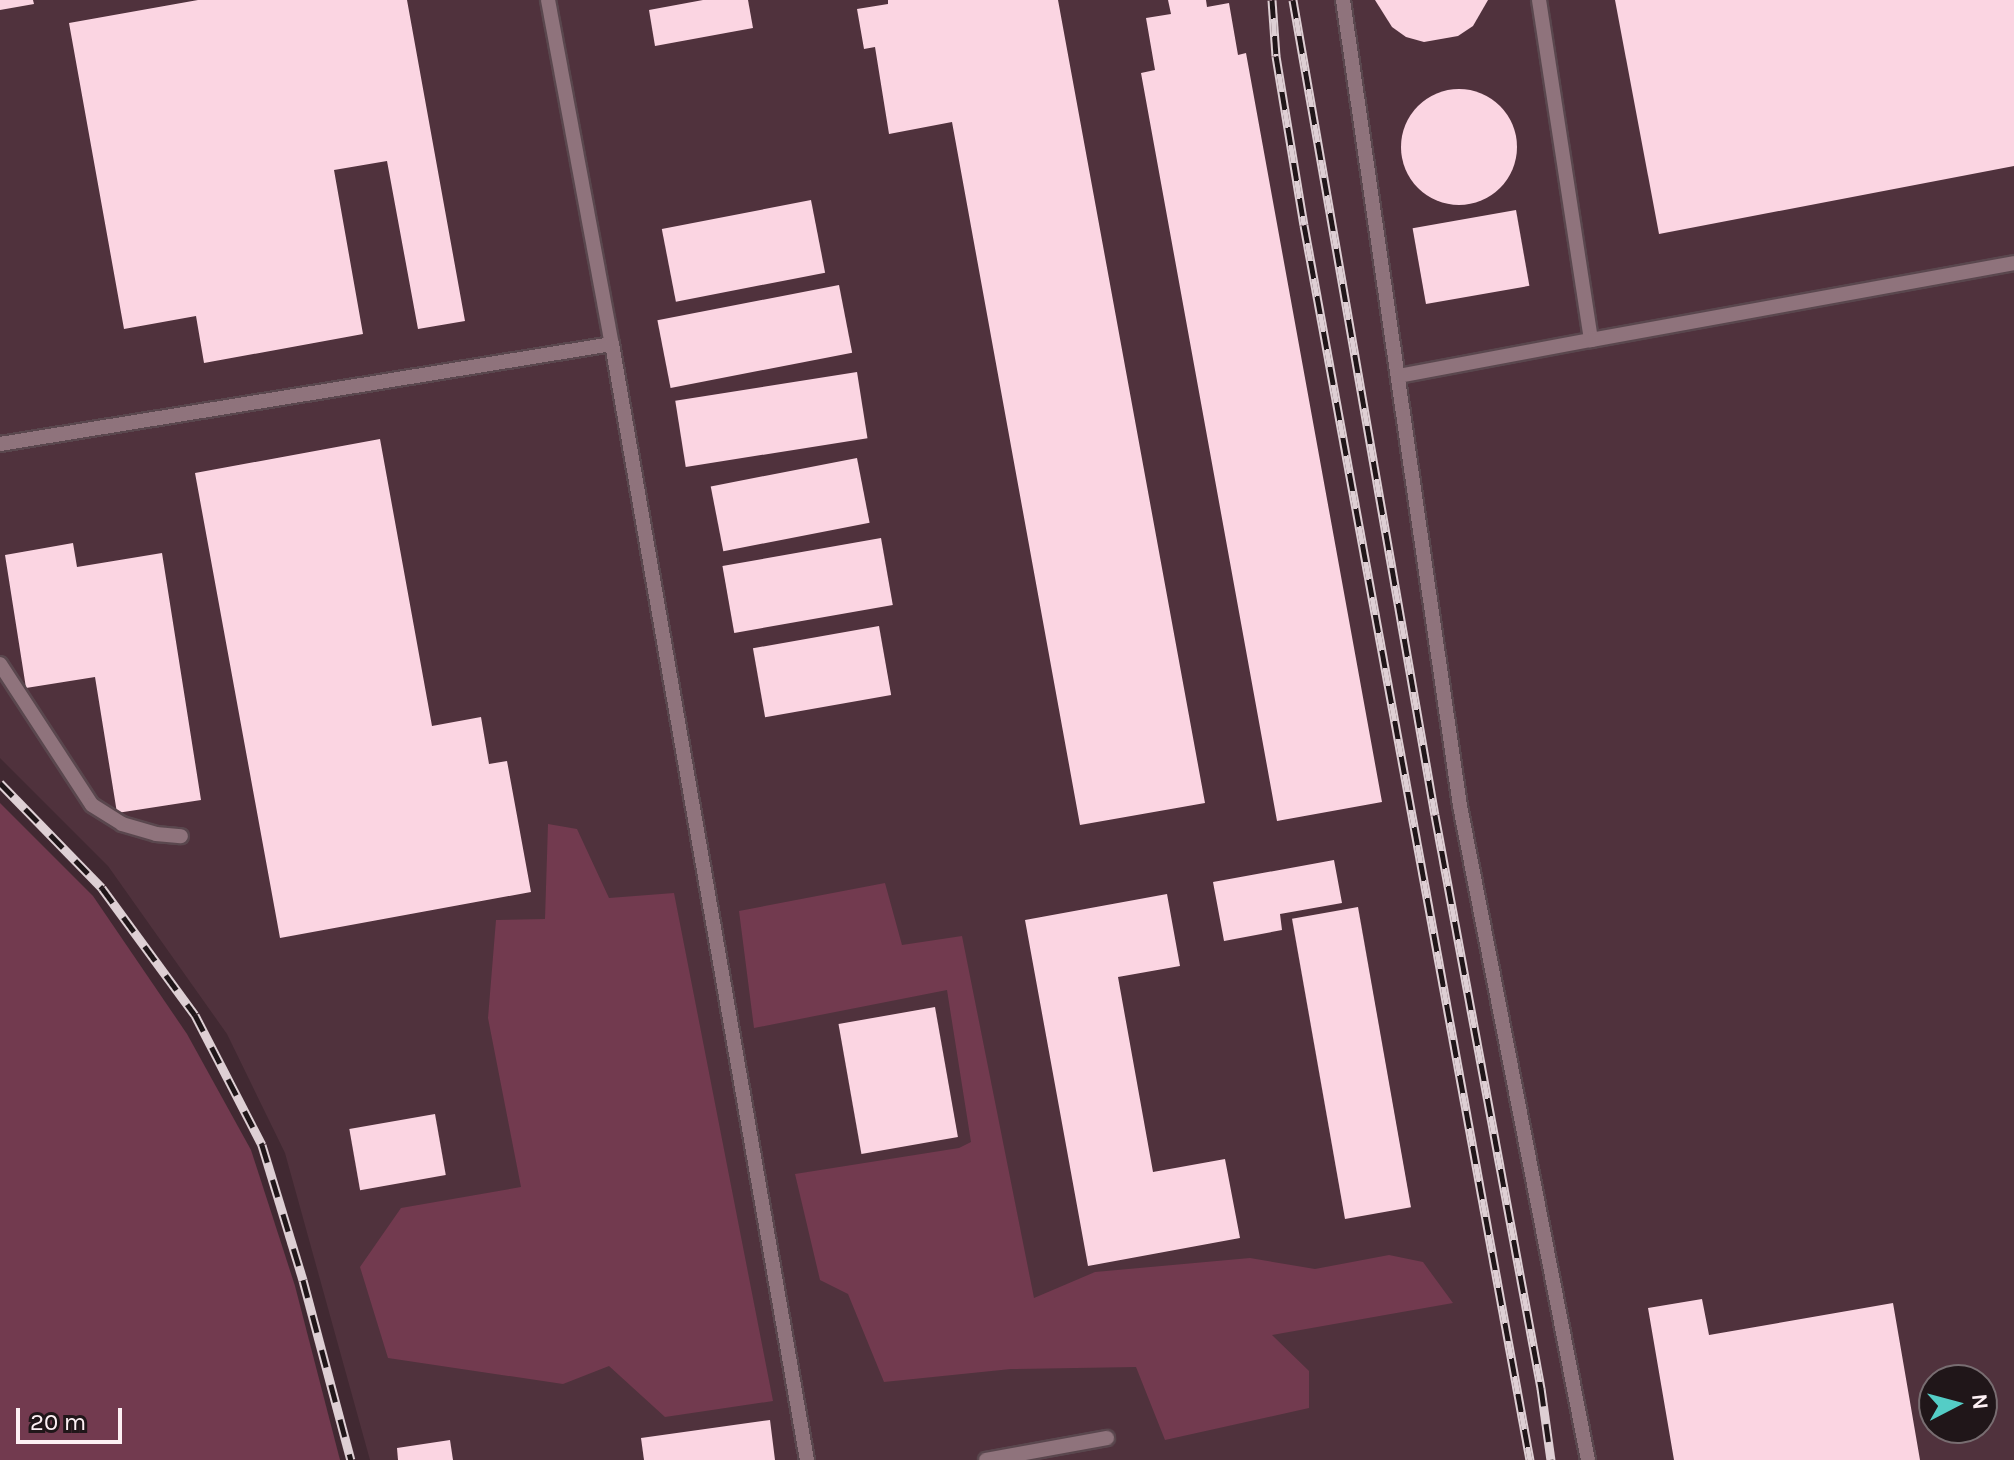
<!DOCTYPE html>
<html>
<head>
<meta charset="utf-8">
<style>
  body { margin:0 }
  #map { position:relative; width:2014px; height:1460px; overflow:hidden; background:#412932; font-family:Karla,sans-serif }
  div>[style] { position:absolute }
  .built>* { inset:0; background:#50323d }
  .green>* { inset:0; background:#723a4f }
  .building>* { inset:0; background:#fbd5e2; transform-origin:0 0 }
  .round { border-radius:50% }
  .roads { filter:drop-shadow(2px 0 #5a474e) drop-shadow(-2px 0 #5a474e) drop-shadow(0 2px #5a474e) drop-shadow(0 -2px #5a474e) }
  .lane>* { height:14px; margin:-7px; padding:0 7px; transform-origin:7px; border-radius:7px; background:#8f737c }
  .rail>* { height:9px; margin-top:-4.5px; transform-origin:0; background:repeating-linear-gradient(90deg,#201619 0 18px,#decfd4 0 36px); box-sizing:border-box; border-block:2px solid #decfd4 }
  span { translate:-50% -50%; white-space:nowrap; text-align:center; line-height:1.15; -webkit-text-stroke:8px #201619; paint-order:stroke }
  .north { position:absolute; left:1918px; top:1364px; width:80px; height:80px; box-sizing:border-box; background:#201619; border:2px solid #786d71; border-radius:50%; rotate:84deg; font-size:22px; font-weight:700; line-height:32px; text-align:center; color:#fdf0f4 }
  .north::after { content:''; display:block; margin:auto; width:28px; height:36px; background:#54cdc6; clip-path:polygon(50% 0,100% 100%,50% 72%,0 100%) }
  .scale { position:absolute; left:16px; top:1408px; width:106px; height:36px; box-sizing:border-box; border:4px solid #fdf0f4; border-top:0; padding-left:10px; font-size:24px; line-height:28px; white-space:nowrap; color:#fdf0f4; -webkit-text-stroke:6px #201619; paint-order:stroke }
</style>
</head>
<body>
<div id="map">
  <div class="built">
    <div style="clip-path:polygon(evenodd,0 0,2014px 0,2014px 1460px,370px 1460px,285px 1153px,227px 1034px,108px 866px,0 758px,0 0,1934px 1380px,1982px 1380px,1982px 1428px,1934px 1428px,1934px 1380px)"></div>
  </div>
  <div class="green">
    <div style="clip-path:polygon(0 803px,93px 896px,187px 1034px,251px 1150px,295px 1286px,340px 1460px,0 1460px)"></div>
    <div style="clip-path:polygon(548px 824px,577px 829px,609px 898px,674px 893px,773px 1401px,665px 1417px,609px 1366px,563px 1384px,388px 1358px,360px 1267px,401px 1208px,521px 1187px,488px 1018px,496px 920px,545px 919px)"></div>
    <div style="clip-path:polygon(885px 883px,902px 945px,962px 936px,1034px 1298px,1095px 1272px,1250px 1258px,1315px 1269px,1389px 1255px,1423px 1262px,1453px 1303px,1272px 1335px,1309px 1371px,1309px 1408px,1165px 1440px,1136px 1367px,1011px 1369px,884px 1382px,848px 1294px,820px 1280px,795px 1174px,959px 1148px,971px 1142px,947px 990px,754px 1028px,739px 911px)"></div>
  </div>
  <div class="building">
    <div style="clip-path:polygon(0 0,33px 0,34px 4px,0 10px)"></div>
    <div style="clip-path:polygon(198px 0,407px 0,465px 321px,418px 329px,387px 161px,334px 170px,363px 334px,204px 363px,196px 316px,124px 329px,69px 23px)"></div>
    <div style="clip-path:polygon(703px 0,748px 0,753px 28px,655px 46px,649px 10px)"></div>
    <div style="clip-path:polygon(888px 0,1058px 0,1205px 803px,1080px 825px,952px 122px,889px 134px,875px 47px,864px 49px,857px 9px,888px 4px)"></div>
    <div style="clip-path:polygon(1168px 0,1206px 0,1207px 7px,1229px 3px,1238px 55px,1246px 53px,1382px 802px,1277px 821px,1141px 73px,1155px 70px,1146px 18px,1171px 14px)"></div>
    <div style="clip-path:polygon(1375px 0,1488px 0,1473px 26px,1458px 36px,1424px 42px,1406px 37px,1392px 27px)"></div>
    <div style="clip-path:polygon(1615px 0,2014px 0,2014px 166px,1659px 234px)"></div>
    <div class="round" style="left:1401px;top:89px;width:116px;height:116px"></div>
    <div style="left:811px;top:200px;width:74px;height:152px;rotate:79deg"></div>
    <div style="left:1516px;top:210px;width:77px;height:105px;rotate:80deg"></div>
    <div style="left:839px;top:285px;width:69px;height:185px;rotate:79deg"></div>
    <div style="left:857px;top:372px;width:67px;height:184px;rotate:81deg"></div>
    <div style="clip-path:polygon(380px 439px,432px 726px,481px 717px,489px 764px,507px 761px,531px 892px,280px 938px,195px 473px)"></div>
    <div style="left:857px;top:458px;width:66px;height:149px;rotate:79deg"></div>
    <div style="left:881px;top:538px;width:68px;height:161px;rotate:80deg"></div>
    <div style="clip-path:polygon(73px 543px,77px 567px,162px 553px,201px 800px,117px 813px,95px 677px,26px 688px,5px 555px)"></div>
    <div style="left:879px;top:626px;width:70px;height:128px;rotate:80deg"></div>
    <div style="clip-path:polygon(1334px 860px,1342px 903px,1280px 914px,1282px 930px,1224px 941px,1213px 882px)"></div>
    <div style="clip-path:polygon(1167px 894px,1180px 966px,1118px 977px,1153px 1172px,1225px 1159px,1240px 1238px,1088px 1266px,1025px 920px)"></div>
    <div style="left:1358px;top:907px;width:305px;height:67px;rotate:80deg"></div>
    <div style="left:935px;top:1007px;width:132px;height:98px;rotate:80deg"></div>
    <div style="left:435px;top:1114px;width:62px;height:87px;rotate:80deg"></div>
    <div style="clip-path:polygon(1702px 1299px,1709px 1335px,1893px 1303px,1920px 1460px,1674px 1460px,1648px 1308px)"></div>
    <div style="clip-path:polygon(770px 1420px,775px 1460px,644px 1460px,641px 1438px)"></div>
    <div style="clip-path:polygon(450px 1440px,453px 1460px,398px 1460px,397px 1448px)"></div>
  </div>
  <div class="roads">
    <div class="lane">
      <div style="left:548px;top:0;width:350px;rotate:79.5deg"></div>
      <div style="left:1343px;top:0;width:814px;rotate:81.74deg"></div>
      <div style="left:1460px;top:806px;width:666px;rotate:78.93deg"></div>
      <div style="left:1539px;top:0;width:344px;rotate:81.3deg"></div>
      <div style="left:1591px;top:340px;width:430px;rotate:-10.3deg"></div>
      <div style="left:1398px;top:376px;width:196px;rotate:-10.6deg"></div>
      <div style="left:0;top:444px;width:620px;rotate:-9.28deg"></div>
      <div style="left:612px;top:344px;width:1133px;rotate:80.09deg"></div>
      <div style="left:0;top:664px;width:168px;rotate:56.9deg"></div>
      <div style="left:92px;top:805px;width:36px;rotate:32deg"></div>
      <div style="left:122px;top:824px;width:35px;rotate:16deg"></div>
      <div style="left:156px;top:834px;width:25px;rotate:5deg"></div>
      <div style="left:986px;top:1460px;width:123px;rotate:-10.3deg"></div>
    </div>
  </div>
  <div class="rail">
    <div style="left:1272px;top:0;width:56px;rotate:85.9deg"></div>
    <div style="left:1276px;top:56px;width:171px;rotate:80.6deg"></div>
    <div style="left:1304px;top:225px;width:1256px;rotate:79.63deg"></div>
    <div style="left:1293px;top:0;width:827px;rotate:80.12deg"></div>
    <div style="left:1435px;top:815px;width:583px;rotate:79.52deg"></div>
    <div style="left:1541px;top:1388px;width:73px;rotate:82.1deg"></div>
    <div style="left:0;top:783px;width:146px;rotate:45.8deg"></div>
    <div style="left:102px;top:888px;width:157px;rotate:53.8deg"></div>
    <div style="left:195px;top:1015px;width:146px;rotate:62.7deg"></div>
    <div style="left:262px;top:1145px;width:141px;rotate:73.1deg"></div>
    <div style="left:303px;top:1280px;width:186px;rotate:75.1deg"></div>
  </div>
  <div class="north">N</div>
  <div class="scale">20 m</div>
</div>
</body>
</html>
